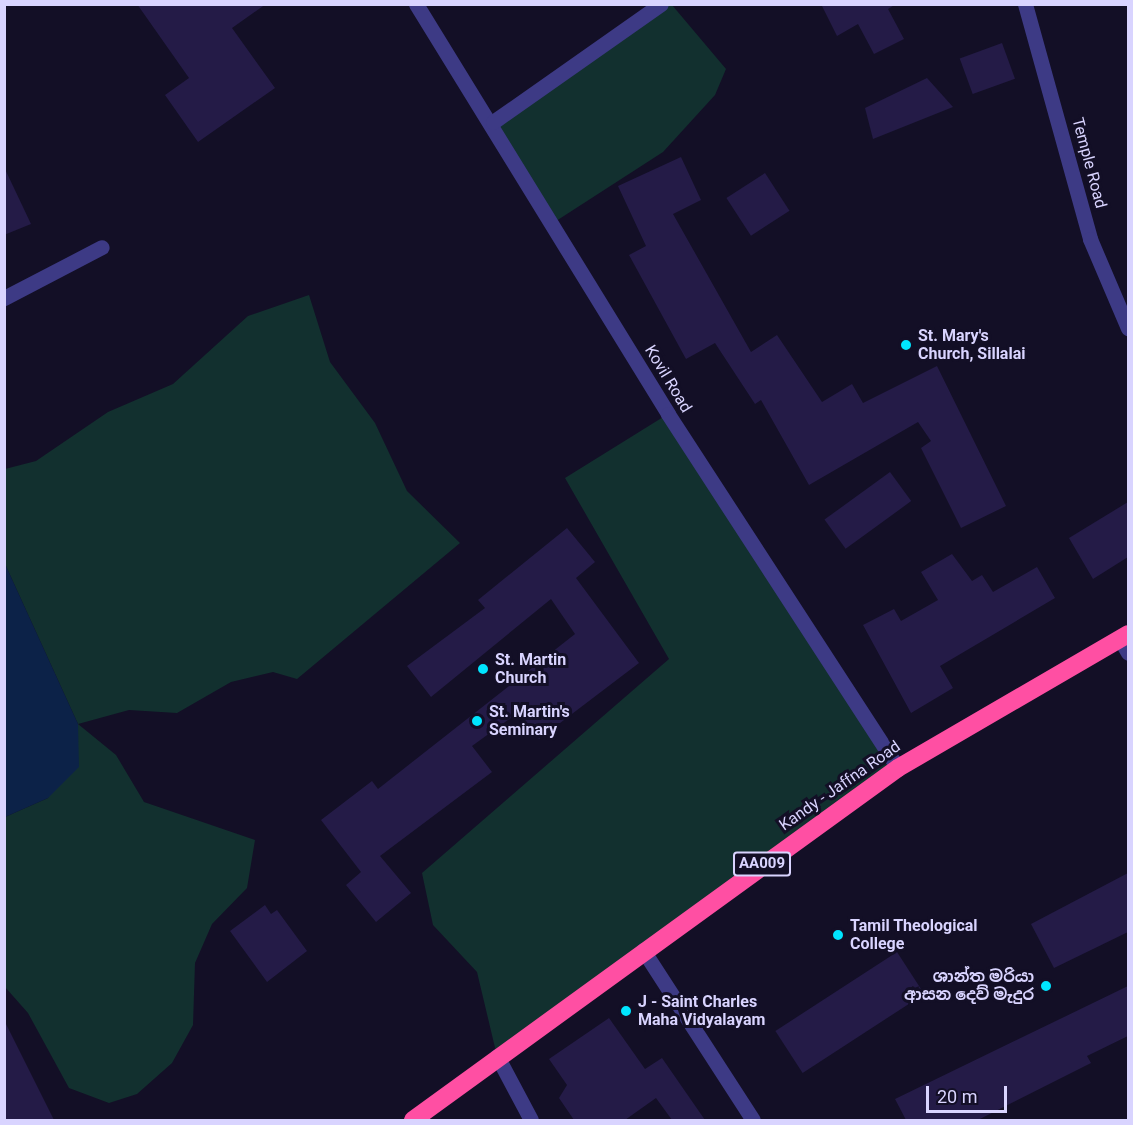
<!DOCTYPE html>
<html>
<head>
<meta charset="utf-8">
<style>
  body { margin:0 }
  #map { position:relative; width:1133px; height:1125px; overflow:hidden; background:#130f26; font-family:Roboto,"Noto Sans Sinhala",sans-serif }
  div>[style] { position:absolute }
  .green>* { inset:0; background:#12302f }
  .water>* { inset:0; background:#0c2248 }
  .building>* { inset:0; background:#241b47; transform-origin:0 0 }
  .minor>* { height:15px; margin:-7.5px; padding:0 7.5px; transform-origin:7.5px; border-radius:7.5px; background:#3d3a85 }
  .highway>* { height:18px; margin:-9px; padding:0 9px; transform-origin:9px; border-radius:9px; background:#ff4fa3 }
  .dots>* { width:16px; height:16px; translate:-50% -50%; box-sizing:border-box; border:3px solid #130f26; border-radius:50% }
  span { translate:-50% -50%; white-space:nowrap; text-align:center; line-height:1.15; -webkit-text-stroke:6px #130f26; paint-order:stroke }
  .shield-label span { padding:2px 4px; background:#130f26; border:2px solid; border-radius:4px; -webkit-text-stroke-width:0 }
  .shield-label { font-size:15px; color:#d9d4ff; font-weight:700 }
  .street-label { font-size:16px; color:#d9d4ff }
  .poi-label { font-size:16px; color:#d9d4ff; font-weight:700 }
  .left { translate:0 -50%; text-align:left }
  .right { translate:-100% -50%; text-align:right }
  .frame { position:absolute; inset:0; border:6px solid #d9d4ff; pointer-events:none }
  .scale { position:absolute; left:926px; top:1086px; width:81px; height:27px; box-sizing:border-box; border:3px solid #d9d4ff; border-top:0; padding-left:8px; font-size:18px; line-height:21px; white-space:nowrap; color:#d9d4ff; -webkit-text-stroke:4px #130f26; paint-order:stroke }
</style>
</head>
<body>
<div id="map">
  <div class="green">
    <div style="clip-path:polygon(661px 5px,672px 5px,726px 69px,715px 95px,663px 152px,553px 223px,493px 122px)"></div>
    <div style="clip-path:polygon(309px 295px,330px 362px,375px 423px,407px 491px,460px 543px,297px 679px,273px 672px,231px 682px,177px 713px,129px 710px,78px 724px,116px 755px,144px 802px,255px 840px,247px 888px,212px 924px,195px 963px,193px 1025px,172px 1063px,137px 1094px,109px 1103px,69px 1088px,28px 1013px,5px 987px,5px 817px,48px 798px,78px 724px,5px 564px,5px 469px,36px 461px,108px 412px,173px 384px,248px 316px)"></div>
    <div style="clip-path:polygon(668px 414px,898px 768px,497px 1056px,477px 972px,433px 925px,422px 873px,669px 659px,565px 478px)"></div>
  </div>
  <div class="water">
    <div style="clip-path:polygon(5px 564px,78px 724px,79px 767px,48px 798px,5px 817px)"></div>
  </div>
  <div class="building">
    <div style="clip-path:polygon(137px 4px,266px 4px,232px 28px,275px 88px,198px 142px,165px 95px,189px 78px)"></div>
    <div style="clip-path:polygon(821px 4px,896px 4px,888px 9px,904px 39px,874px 54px,858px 24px,837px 36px)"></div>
    <div style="left:1002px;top:43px;width:38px;height:45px;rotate:70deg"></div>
    <div style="clip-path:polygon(927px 78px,953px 107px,873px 139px,865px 108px)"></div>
    <div style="clip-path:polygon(681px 157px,701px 200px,673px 214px,751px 352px,777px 335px,822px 402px,852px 384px,863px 403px,937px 366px,1006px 506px,961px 528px,921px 448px,931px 441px,918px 422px,809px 485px,761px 400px,755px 404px,715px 343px,686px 359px,629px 255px,646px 246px,618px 186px)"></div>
    <div style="clip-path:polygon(4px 167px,31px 224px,4px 235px)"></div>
    <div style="left:765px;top:173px;width:45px;height:46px;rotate:57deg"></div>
    <div style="left:890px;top:472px;width:36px;height:81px;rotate:54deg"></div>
    <div style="clip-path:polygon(1128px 502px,1128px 557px,1093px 579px,1069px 538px)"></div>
    <div style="clip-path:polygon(567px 528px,595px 562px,576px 578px,639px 663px,539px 739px,519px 712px,472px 746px,492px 772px,380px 856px,411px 893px,376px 922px,346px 885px,361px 872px,321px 820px,372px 781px,378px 789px,575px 634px,551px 599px,431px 697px,407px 666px,485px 608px,478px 600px)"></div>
    <div style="clip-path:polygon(952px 554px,972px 581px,982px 575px,993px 592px,1037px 567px,1055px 598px,940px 666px,953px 688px,911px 713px,863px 625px,894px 609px,901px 621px,938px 600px,921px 572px)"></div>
    <div style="clip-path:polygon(1128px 873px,1128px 932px,1054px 968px,1031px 924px)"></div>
    <div style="clip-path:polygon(265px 905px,271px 914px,277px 910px,307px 951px,267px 982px,230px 931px)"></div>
    <div style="left:897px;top:952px;width:50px;height:145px;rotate:57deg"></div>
    <div style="clip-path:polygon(1128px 986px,1128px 1036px,1087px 1056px,1091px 1063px,978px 1120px,906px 1120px,895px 1099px)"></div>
    <div style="clip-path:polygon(609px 1018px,645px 1069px,662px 1058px,705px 1120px,672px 1120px,656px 1098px,625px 1120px,574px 1120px,559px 1098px,567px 1085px,549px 1059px)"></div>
    <div style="clip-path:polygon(4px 1020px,54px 1120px,4px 1120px)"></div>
  </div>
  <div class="minor">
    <div style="left:416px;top:4px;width:481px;rotate:58.4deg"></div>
    <div style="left:668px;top:414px;width:422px;rotate:57deg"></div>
    <div style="left:1025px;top:4px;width:244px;rotate:74.5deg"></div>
    <div style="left:1090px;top:239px;width:97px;rotate:66.9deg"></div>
    <div style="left:493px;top:122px;width:205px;rotate:-35.1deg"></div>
    <div style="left:4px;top:298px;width:110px;rotate:-27.5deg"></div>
    <div style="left:1120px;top:639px;width:16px;rotate:60deg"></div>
    <div style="left:643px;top:950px;width:202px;rotate:57.1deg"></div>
    <div style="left:497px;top:1056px;width:72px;rotate:62deg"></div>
  </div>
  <div class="highway">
    <div style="left:413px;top:1120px;width:599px;rotate:-35.97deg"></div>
    <div style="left:898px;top:768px;width:266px;rotate:-30.2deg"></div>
  </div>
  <div class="dots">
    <div style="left:906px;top:345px;background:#00e5ff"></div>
    <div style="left:483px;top:669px;background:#00e5ff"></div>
    <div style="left:477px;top:721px;background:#00e5ff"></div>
    <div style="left:838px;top:935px;background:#00e5ff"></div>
    <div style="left:1046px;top:986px;background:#00e5ff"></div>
    <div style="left:626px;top:1011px;background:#00e5ff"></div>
  </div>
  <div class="shield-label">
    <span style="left:762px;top:864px">AA009</span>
  </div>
  <div class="street-label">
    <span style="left:1089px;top:163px;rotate:75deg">Temple Road</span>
    <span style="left:668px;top:379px;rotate:59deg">Kovil Road</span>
    <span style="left:840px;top:786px;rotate:-35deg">Kandy - Jaffna Road</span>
  </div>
  <div class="poi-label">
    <span class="left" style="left:918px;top:345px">St. Mary's<br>Church, Sillalai</span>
    <span class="left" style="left:495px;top:669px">St. Martin<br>Church</span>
    <span class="left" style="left:489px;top:721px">St. Martin's<br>Seminary</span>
    <span class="left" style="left:850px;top:935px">Tamil Theological<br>College</span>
    <span class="right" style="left:1034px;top:986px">ශාන්ත මරියා<br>ආසන දෙව් මැදුර</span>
    <span class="left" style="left:638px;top:1011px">J - Saint Charles<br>Maha Vidyalayam</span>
  </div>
  <div class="frame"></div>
  <div class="scale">20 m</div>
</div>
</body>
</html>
